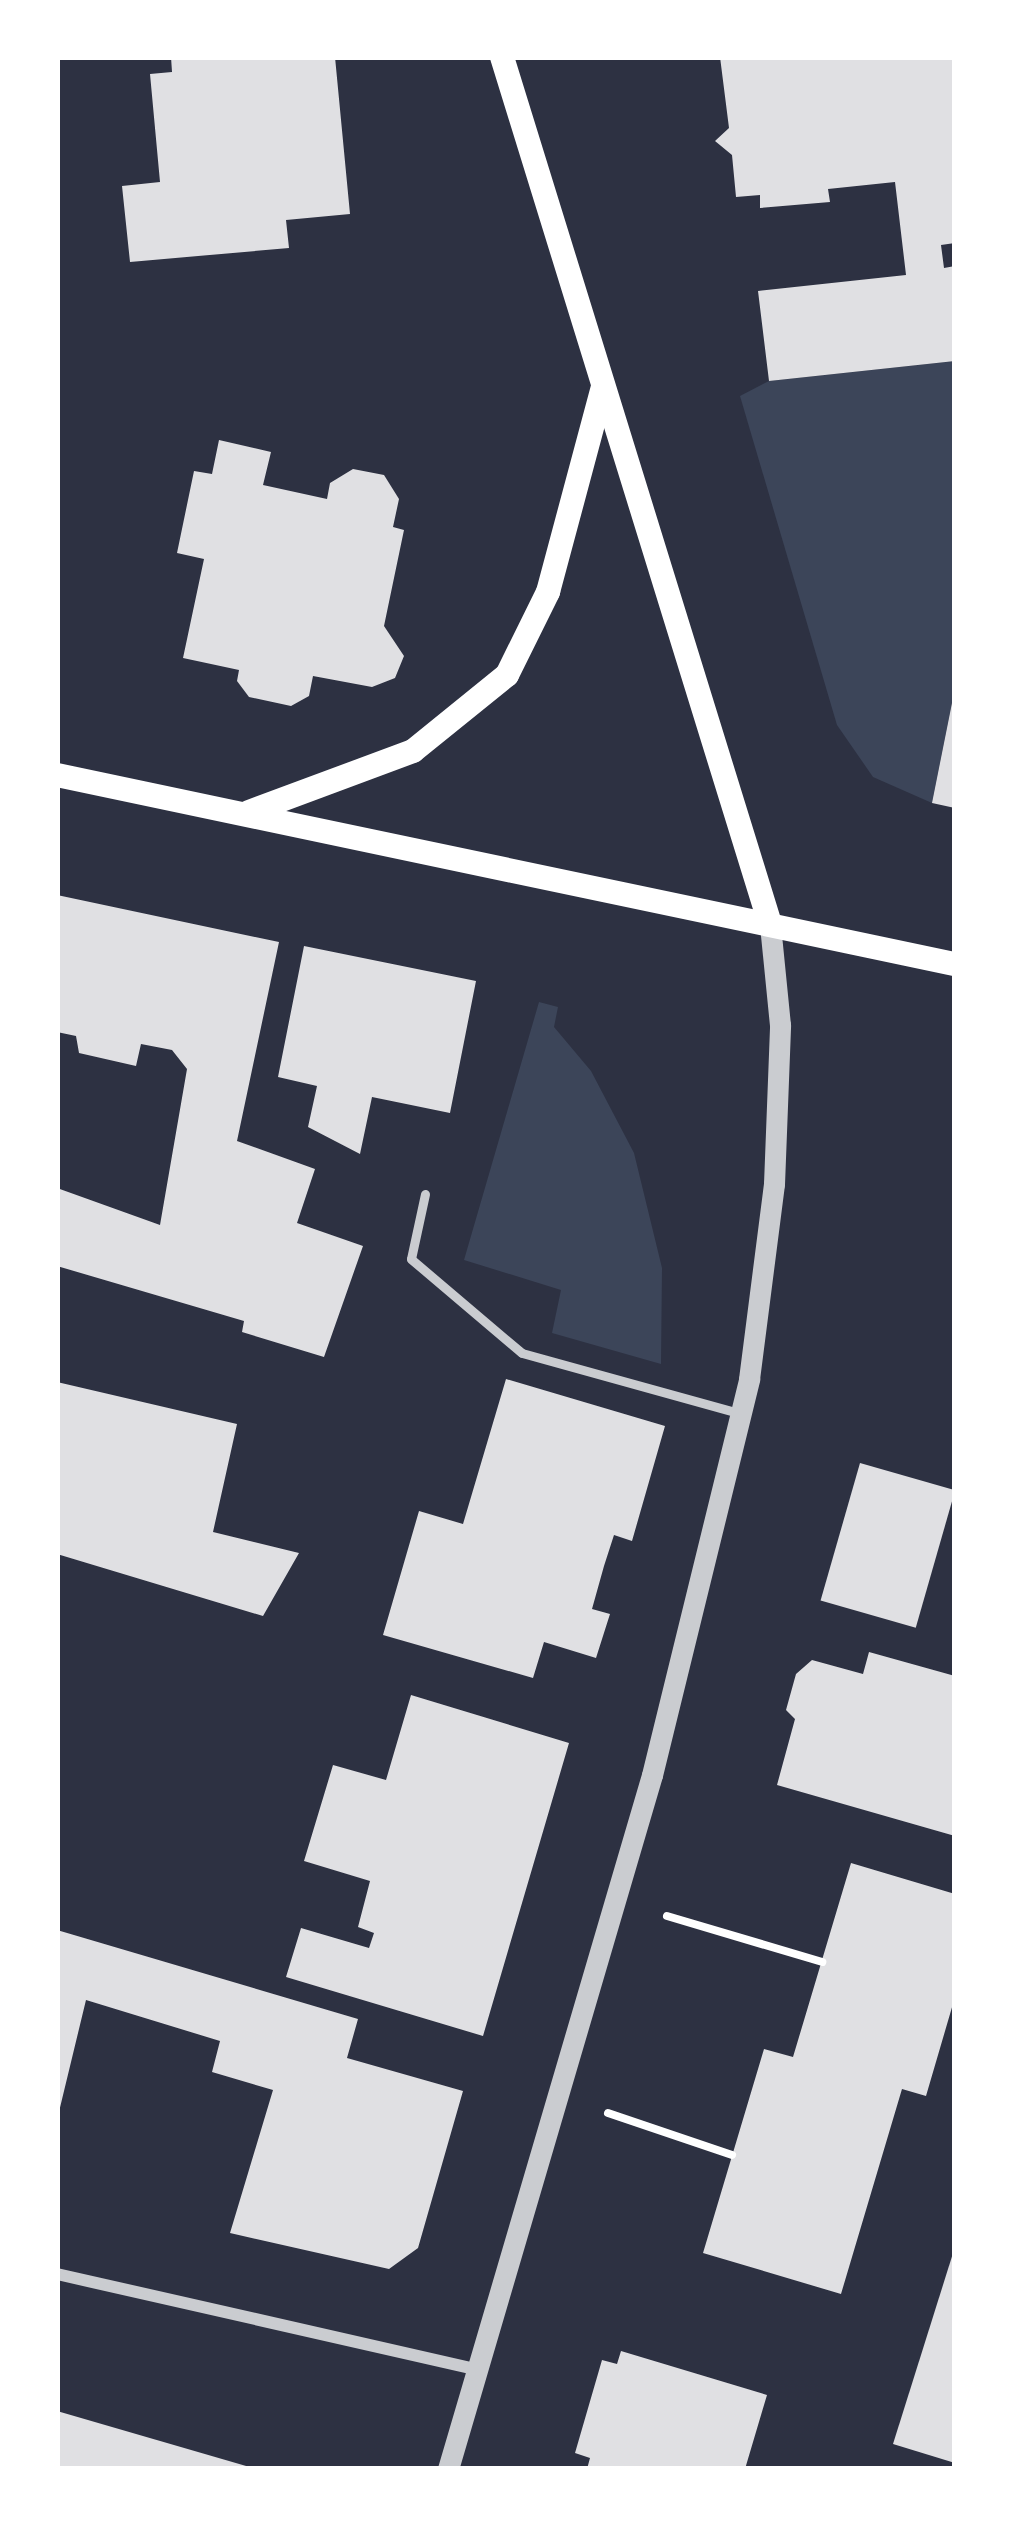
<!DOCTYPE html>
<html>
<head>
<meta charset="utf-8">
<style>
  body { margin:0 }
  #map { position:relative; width:1012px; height:2526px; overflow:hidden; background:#2d3142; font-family:"Space Grotesk",sans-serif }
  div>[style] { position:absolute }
  .green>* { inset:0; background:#3c4559 }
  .building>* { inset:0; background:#e0e0e3; transform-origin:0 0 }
  .path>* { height:8px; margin:-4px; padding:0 4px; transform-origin:4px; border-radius:4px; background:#fff }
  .service>* { height:9px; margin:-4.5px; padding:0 4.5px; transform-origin:4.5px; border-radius:4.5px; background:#caccd0 }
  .minor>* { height:12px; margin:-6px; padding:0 6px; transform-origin:6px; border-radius:6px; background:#caccd0 }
  .tertiary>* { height:21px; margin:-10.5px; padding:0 10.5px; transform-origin:10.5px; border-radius:10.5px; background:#caccd0 }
  .secondary>* { height:24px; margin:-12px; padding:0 12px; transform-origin:12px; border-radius:12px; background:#fff }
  span { translate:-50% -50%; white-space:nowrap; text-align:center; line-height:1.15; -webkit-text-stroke:9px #fff; paint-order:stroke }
  .frame { position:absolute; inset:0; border:60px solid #fff; pointer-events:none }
</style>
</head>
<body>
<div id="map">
  <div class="green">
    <div style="clip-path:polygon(955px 361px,955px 688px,932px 803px,873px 777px,837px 725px,740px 396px,769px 381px)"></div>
    <div style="clip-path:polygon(539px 1002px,558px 1007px,554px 1027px,591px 1071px,634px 1153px,662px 1268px,661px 1364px,552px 1333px,561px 1290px,464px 1260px)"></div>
  </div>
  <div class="building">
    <div style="clip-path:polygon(171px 57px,335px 57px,350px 214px,286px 220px,289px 248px,130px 262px,122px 186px,160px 182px,150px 74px,172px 72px)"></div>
    <div style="clip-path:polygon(720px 57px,955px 57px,955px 243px,941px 245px,944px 268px,955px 266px,955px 361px,769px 381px,758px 291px,906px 275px,895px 182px,828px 189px,830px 202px,760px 208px,760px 195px,736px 197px,732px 155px,715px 141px,729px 128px)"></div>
    <div style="clip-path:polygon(219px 440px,271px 452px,263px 485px,327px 499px,330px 483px,353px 469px,384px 475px,399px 499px,393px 527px,404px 530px,384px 626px,404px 656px,395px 678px,372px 687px,313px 676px,309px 696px,291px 706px,249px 697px,237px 681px,239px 670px,183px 658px,204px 559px,177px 553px,194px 471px,212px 474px)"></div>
    <div style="clip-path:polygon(953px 698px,955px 698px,955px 808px,932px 803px)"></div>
    <div style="clip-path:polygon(57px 895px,279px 942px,237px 1141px,315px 1169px,297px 1223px,363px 1246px,324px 1357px,242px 1332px,244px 1321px,57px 1266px,57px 1188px,160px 1225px,187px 1069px,172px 1050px,141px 1044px,136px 1066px,79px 1053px,76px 1036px,57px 1032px)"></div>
    <div style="clip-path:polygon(304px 946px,476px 981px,450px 1113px,372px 1097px,360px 1154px,308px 1127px,317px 1086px,278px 1077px)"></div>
    <div style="clip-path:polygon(506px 1379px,665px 1426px,632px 1541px,614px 1535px,604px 1566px,592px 1609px,610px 1614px,596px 1658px,544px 1642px,533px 1678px,383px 1635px,419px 1511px,463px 1524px)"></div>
    <div style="clip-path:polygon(57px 1382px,237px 1424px,213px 1532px,299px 1553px,263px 1616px,57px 1554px)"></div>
    <div style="left:860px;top:1463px;width:99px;height:143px;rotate:16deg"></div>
    <div style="clip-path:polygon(869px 1652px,955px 1676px,955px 1836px,777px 1785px,795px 1719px,786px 1710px,796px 1674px,812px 1660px,863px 1674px)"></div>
    <div style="clip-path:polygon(411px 1695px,569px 1743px,483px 2036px,286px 1977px,301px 1928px,369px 1948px,374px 1933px,358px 1927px,370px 1881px,304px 1861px,333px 1765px,386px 1780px)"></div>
    <div style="clip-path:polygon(851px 1863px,955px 1894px,955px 1997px,926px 2096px,902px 2089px,841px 2294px,703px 2253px,764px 2049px,793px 2057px)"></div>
    <div style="clip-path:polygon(57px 1930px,358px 2019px,347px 2058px,463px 2091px,418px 2248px,389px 2269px,230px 2233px,273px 2090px,212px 2072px,220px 2041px,86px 2000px,57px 2120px)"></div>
    <div style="clip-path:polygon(954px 2250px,955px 2250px,955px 2463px,893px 2444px)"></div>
    <div style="clip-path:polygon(621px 2351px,767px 2395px,745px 2469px,587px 2469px,590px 2458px,575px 2453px,602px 2360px,617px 2364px)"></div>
    <div style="clip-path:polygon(57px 2411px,253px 2468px,253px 2469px,57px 2469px)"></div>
  </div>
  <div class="path">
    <div style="left:667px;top:1916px;width:162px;rotate:16.5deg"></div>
    <div style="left:608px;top:2113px;width:131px;rotate:18.7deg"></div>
  </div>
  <div class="service">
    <div style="left:425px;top:1194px;width:66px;rotate:102.2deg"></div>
    <div style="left:411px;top:1259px;width:145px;rotate:40.3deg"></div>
    <div style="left:522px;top:1353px;width:228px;rotate:15.5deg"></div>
  </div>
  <div class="minor">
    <div style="left:57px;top:2274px;width:429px;rotate:12.8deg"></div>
  </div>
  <div class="tertiary">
    <div style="left:448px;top:2469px;width:723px;rotate:-73.62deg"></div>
    <div style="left:652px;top:1775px;width:408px;rotate:-76.2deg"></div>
    <div style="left:749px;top:1379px;width:197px;rotate:-82.7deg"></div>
    <div style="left:774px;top:1184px;width:159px;rotate:-87.8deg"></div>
    <div style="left:780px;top:1025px;width:101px;rotate:-95.7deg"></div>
  </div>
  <div class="secondary">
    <div style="left:502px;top:57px;width:907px;rotate:72.82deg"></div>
    <div style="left:57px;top:775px;width:918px;rotate:11.89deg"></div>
    <div style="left:249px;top:812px;width:175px;rotate:-20.4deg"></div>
    <div style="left:413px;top:751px;width:121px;rotate:-39deg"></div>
    <div style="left:507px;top:675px;width:93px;rotate:-63.7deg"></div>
    <div style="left:548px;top:592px;width:212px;rotate:-75deg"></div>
  </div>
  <div class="frame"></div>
</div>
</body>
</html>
